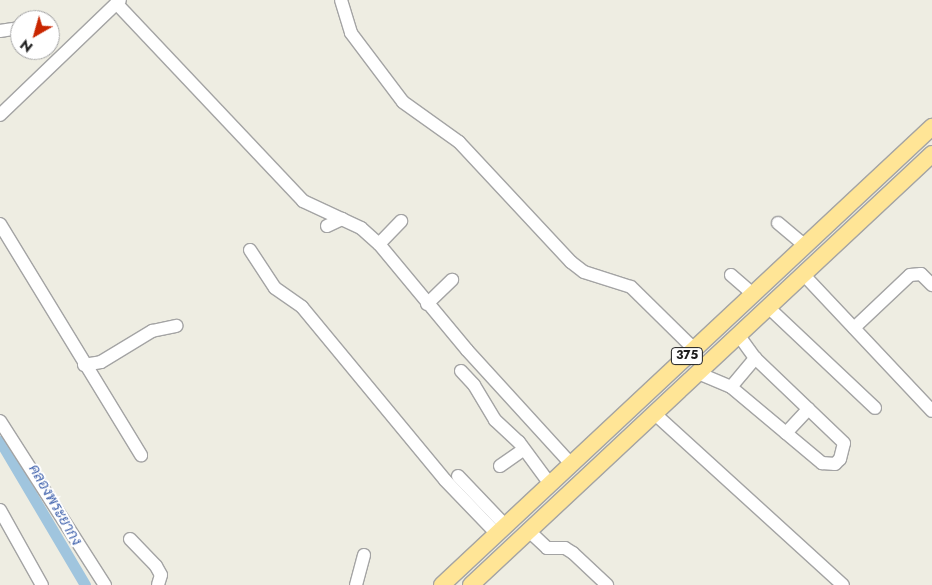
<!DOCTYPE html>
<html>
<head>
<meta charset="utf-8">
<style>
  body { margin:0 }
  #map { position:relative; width:932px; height:585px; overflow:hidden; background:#eeede2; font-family:Jost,Sarabun,sans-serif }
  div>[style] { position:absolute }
  .canal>* { height:11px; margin:-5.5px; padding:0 5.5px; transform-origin:5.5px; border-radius:5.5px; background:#a0c5de }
  .roads { filter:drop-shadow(1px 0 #a4a4a4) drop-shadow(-1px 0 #a4a4a4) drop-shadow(0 1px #a4a4a4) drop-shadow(0 -1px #a4a4a4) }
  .minor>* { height:12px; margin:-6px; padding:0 6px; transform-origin:6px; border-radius:6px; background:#fff }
  .major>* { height:16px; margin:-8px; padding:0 8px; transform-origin:8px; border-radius:8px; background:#ffe596 }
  span { translate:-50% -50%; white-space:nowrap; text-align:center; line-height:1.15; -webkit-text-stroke:4px #fff; paint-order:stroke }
  .shield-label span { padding:1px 4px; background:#fff; border:1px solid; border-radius:4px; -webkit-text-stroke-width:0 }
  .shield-label { font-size:12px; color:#1d1d1d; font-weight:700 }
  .water-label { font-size:15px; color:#4667af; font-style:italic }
  .north { position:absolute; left:10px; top:10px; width:50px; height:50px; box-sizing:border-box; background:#fff; border:1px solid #a5a5a5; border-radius:50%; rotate:218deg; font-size:14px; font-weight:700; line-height:20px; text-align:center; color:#1d1d1d }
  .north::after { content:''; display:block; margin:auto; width:18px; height:22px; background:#c92600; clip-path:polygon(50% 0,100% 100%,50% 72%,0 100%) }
</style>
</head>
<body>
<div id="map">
  <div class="canal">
    <div style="left:0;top:441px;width:167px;rotate:59.4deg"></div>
  </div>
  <div class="roads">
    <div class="minor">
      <div style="left:341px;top:0;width:34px;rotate:73deg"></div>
      <div style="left:351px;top:33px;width:86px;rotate:53deg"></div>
      <div style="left:403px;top:102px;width:69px;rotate:35.5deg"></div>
      <div style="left:459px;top:142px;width:164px;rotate:47deg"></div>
      <div style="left:571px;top:262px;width:16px;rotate:38deg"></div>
      <div style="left:584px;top:272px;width:49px;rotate:17.7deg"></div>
      <div style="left:631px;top:287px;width:88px;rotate:44.5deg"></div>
      <div style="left:117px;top:4px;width:271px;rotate:46.6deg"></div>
      <div style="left:303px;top:201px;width:64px;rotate:25deg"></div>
      <div style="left:361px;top:228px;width:24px;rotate:42deg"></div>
      <div style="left:379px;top:244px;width:138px;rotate:50.3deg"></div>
      <div style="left:467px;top:350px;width:154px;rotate:47.6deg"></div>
      <div style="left:0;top:31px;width:20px;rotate:-9deg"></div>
      <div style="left:0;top:115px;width:166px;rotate:-43.8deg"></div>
      <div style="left:778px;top:223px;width:35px;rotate:40deg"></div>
      <div style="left:0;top:224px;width:271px;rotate:58.6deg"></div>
      <div style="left:327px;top:226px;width:17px;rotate:-25deg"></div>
      <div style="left:379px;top:244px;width:32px;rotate:-46deg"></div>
      <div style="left:250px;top:250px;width:45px;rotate:56.7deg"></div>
      <div style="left:275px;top:288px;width:33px;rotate:35deg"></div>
      <div style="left:302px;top:307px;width:224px;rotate:50.4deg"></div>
      <div style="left:445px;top:480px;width:75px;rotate:46.1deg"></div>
      <div style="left:803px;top:274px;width:188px;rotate:46.7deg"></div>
      <div style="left:731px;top:275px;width:29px;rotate:41deg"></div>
      <div style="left:427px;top:304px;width:35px;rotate:-44deg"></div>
      <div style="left:768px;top:307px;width:147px;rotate:43.3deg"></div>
      <div style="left:854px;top:328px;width:77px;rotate:-43.4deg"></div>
      <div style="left:910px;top:275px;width:11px;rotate:-5deg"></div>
      <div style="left:921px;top:274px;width:16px;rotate:45deg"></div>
      <div style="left:84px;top:365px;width:17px;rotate:-10deg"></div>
      <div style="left:101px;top:362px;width:60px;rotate:-31.3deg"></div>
      <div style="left:152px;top:331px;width:25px;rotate:-12deg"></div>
      <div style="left:461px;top:371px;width:19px;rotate:47deg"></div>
      <div style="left:474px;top:385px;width:41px;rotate:59deg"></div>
      <div style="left:495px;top:420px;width:33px;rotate:43deg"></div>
      <div style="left:519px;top:442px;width:52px;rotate:53.6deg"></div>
      <div style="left:698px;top:373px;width:36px;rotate:23deg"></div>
      <div style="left:731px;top:387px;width:119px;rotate:39.9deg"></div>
      <div style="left:822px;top:463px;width:13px;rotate:4deg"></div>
      <div style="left:835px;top:464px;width:7px;rotate:-45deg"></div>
      <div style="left:840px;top:459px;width:16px;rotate:-76deg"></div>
      <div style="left:844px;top:443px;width:123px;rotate:-136.3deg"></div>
      <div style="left:755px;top:358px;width:29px;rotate:-126deg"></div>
      <div style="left:731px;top:387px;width:38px;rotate:-50deg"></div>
      <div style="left:655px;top:414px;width:254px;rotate:42.3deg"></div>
      <div style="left:0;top:421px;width:195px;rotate:57.4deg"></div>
      <div style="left:786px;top:433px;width:33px;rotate:-47deg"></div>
      <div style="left:500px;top:466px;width:29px;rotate:-35deg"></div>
      <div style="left:458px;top:476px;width:69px;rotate:46.2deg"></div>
      <div style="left:0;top:510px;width:86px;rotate:60.8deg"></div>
      <div style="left:529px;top:531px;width:25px;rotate:43deg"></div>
      <div style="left:547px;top:548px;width:18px"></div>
      <div style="left:565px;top:548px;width:9px;rotate:32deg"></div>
      <div style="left:573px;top:553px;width:47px;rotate:43.3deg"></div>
      <div style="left:130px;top:539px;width:37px;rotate:46deg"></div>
      <div style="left:156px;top:566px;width:10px;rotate:61deg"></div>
      <div style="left:161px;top:575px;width:10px;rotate:107deg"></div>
      <div style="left:356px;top:585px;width:31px;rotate:-75deg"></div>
    </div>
    <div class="major">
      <div style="left:442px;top:585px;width:671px;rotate:-43.07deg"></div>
      <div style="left:471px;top:585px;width:631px;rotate:-43.07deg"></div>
    </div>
  </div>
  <div class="shield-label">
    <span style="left:687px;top:356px">375</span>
  </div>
  <div class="water-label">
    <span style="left:55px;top:505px;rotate:60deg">คลองพระยากง</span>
  </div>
  <div class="north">N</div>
</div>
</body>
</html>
